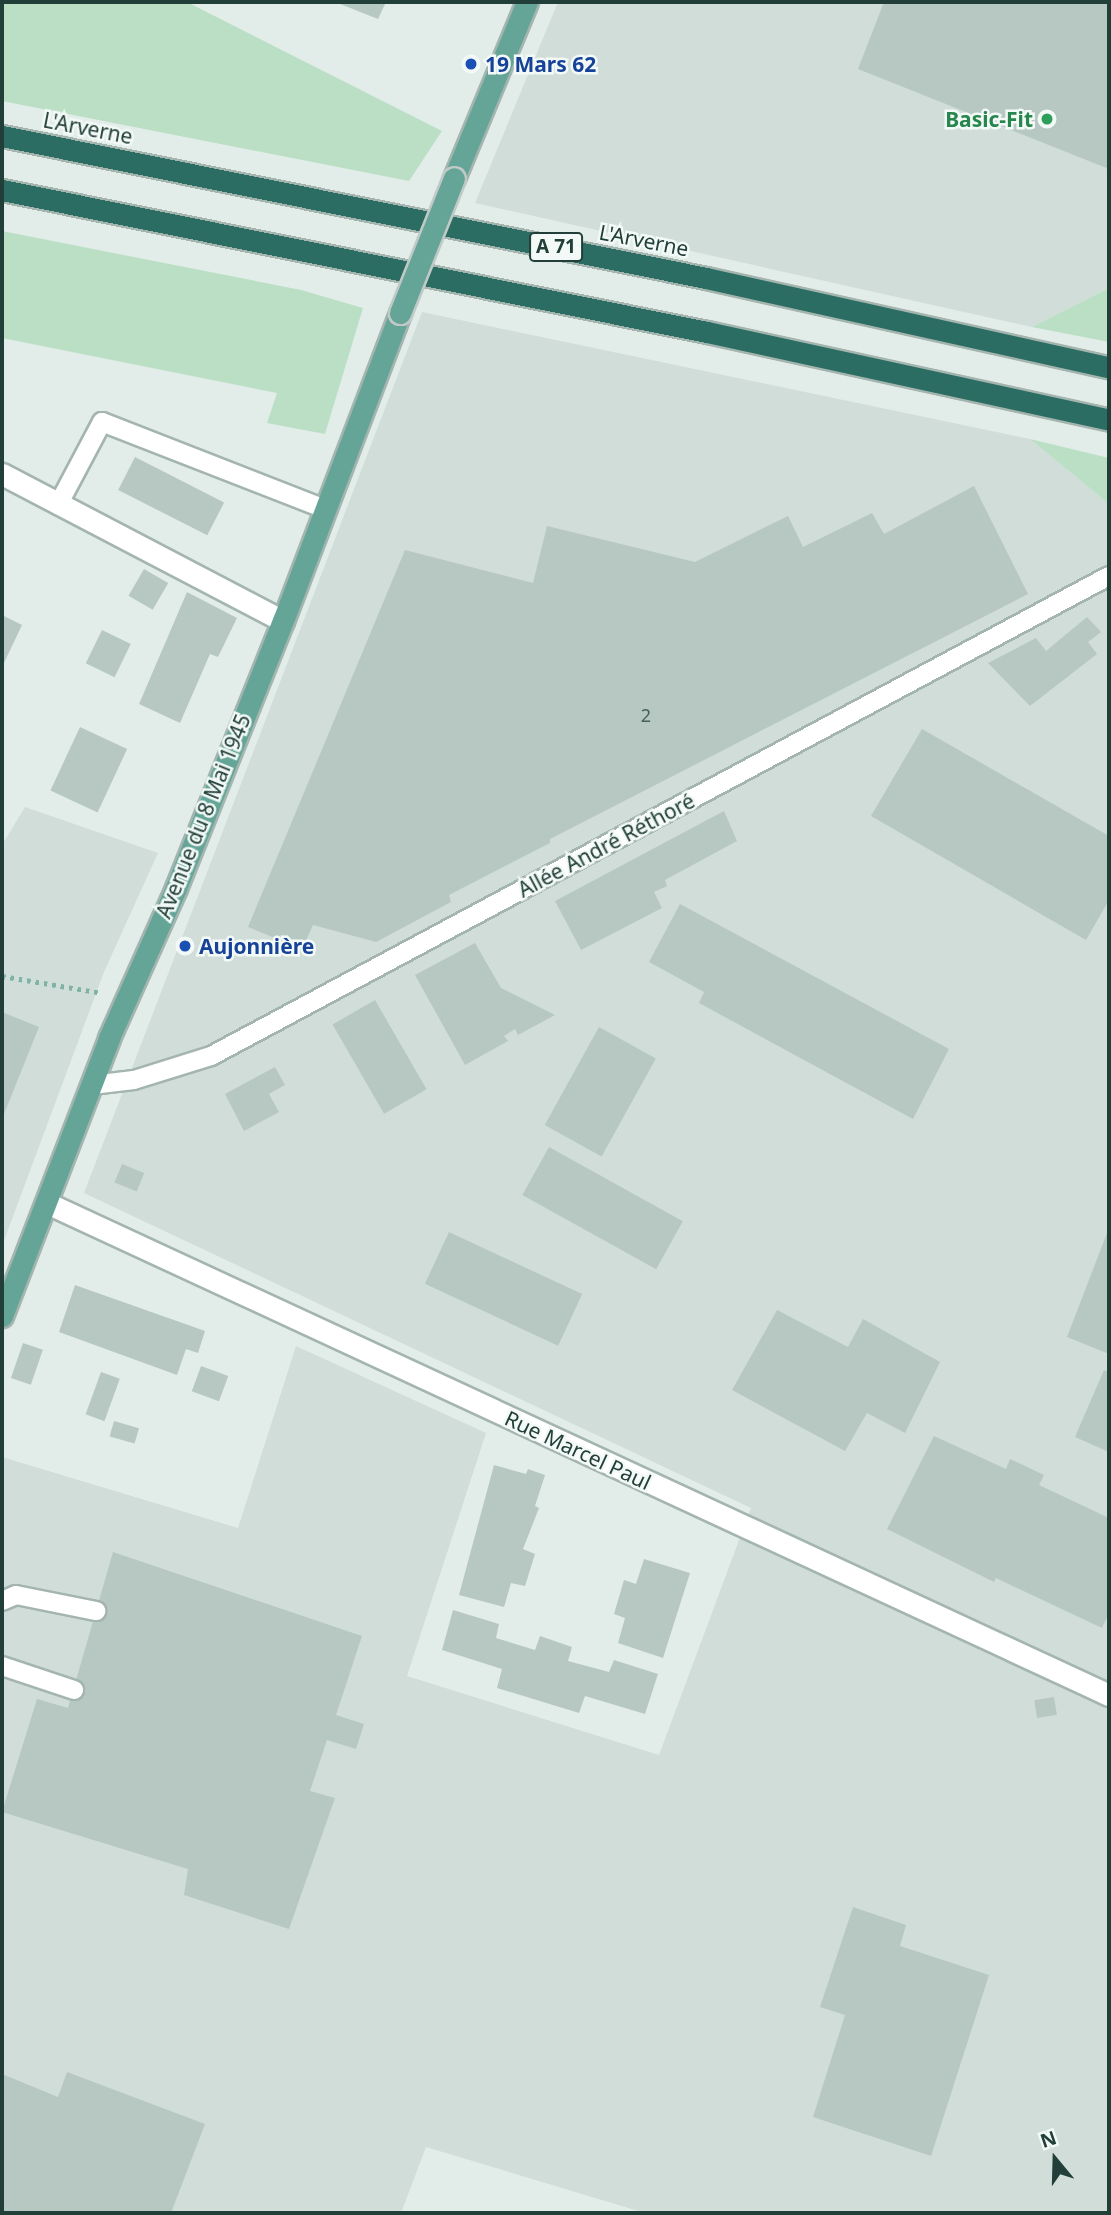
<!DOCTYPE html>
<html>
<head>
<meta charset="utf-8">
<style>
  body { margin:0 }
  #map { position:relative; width:1111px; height:2215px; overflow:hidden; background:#e2ede9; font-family:"Noto Sans",sans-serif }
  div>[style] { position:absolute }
  .built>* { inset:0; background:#d0ddd8 }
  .green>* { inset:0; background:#badfc5 }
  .building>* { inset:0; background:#b7c8c2; transform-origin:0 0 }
  .path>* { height:4.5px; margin-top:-2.25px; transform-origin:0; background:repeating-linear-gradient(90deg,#80b3a5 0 3.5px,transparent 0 8.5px) }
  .roads { filter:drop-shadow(2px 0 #a4b5b0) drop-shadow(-2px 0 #a4b5b0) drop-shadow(0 2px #a4b5b0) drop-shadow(0 -2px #a4b5b0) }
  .service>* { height:18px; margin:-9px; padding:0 9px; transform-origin:9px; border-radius:9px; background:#fff }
  .minor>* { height:21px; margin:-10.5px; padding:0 10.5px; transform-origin:10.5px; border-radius:10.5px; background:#fff }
  .primary>* { height:21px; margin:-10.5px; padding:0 10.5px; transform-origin:10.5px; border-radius:10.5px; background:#64a597 }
  .motorway>* { height:21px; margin:-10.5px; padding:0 10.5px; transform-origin:10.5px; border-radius:10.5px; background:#2b6d62 }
  .bridges { filter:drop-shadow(2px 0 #c1c9c7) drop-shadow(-2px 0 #c1c9c7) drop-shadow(0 2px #c1c9c7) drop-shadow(0 -2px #c1c9c7) }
  .primary-bridge>* { height:21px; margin:-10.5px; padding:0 10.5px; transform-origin:10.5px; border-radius:10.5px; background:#64a597 }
  .dots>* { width:19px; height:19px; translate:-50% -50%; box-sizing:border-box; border:4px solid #f3f9f6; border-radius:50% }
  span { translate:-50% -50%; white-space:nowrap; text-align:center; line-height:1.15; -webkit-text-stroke:5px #f3f9f6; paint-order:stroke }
  .number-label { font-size:18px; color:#46615a }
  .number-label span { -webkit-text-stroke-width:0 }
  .shield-label span { padding:2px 5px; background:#f3f9f6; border:2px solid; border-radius:5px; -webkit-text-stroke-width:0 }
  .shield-label { font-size:19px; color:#213f38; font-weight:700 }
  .transit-label { font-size:21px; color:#164399; font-weight:700 }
  .left { translate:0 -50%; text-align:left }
  .leisure-label { font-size:21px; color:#27864d; font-weight:700 }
  .right { translate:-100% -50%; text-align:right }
  .street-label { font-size:21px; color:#213f38 }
  .frame { position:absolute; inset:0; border:4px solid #213f38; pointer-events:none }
  .north { position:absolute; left:1020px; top:2124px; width:70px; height:70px; -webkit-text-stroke:5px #f3f9f6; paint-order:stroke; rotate:341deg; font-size:19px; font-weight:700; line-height:28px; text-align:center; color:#213f38 }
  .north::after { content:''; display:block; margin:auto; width:24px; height:32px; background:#213f38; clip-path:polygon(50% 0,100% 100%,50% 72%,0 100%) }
</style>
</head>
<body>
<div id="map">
  <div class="built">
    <div style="clip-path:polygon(558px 2px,1109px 2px,1109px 288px,1032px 327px,475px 203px)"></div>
    <div style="clip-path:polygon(422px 312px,1030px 439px,1109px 504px,1109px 2213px,645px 2213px,426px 2147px,401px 2213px,2px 2213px,2px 1457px,238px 1528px,296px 1346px,486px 1433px,407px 1676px,659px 1755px,751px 1508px,84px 1193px)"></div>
    <div style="clip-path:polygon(25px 807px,158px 853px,104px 972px,2px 1246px,2px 845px)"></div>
  </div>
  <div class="green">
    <div style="clip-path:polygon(2px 2px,187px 2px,442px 131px,409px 181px,2px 101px)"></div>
    <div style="clip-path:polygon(2px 231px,301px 290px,363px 308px,325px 434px,267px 423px,277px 393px,2px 338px)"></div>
    <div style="clip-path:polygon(1109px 288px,1109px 342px,1032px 327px)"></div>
    <div style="clip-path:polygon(1030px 439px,1109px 458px,1109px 504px)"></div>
  </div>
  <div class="building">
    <div style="clip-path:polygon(335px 2px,386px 2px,378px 19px)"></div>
    <div style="clip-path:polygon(884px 2px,1109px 2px,1109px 169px,858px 69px)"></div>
    <div style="left:135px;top:457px;width:100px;height:37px;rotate:27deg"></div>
    <div style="clip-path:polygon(974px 486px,1028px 594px,550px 839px,550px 843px,449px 895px,451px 902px,376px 942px,313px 925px,302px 949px,248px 927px,405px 550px,533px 583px,547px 526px,695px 562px,788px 516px,803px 547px,872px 513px,884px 534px)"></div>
    <div style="left:144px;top:569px;width:28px;height:31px;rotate:30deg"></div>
    <div style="clip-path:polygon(187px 592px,237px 618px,218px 657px,210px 654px,180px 723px,139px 704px)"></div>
    <div style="clip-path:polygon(2px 615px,22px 625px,2px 667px)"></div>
    <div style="clip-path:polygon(1087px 617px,1101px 632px,1088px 642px,1097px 654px,1030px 706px,988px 663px,1036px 638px,1046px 651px)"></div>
    <div style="left:102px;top:630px;width:32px;height:37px;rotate:26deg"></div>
    <div style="left:80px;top:727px;width:52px;height:70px;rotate:25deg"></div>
    <div style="clip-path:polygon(922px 729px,1109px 836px,1109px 900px,1086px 940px,871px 816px)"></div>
    <div style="clip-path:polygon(724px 811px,737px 841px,665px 880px,667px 886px,654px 892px,662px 908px,581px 950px,555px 901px)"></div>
    <div style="clip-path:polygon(680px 904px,949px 1049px,913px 1119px,699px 1003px,704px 992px,649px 962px)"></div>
    <div style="clip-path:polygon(475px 943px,501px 988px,555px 1015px,518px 1035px,515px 1029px,504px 1036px,508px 1041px,465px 1065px,415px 975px)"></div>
    <div style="left:375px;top:1000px;width:103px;height:49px;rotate:60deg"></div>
    <div style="clip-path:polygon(2px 1012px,39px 1027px,2px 1119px)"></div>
    <div style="left:599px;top:1027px;width:65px;height:112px;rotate:29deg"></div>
    <div style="clip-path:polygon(275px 1067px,285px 1085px,269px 1094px,279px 1112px,244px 1131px,225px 1094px)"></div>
    <div style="left:549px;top:1147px;width:153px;height:55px;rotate:29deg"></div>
    <div style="left:122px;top:1164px;width:24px;height:20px;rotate:22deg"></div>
    <div style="left:449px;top:1232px;width:147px;height:57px;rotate:25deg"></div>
    <div style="clip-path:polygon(1107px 1233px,1109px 1234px,1109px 1354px,1067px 1337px)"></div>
    <div style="clip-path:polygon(75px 1285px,205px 1331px,198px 1353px,186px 1349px,177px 1375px,59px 1332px)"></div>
    <div style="clip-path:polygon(777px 1310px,848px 1347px,863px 1319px,940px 1362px,905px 1433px,867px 1413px,845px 1451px,732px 1390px)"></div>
    <div style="left:23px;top:1343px;width:21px;height:37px;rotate:19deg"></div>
    <div style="left:201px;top:1366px;width:29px;height:27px;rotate:20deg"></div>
    <div style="clip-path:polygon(1104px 1370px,1109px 1372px,1109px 1452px,1075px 1437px)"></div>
    <div style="left:101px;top:1372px;width:20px;height:45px;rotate:20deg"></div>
    <div style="left:114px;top:1421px;width:26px;height:16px;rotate:16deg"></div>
    <div style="clip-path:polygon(934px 1436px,1006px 1469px,1010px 1459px,1044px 1475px,1039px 1485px,1109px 1518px,1109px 1613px,1102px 1628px,996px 1578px,994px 1582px,887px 1529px)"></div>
    <div style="clip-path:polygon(494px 1465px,526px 1474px,528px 1469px,545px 1475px,535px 1506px,539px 1508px,523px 1549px,535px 1554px,525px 1586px,511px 1583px,504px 1607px,459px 1595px)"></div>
    <div style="clip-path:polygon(113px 1552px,362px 1636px,336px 1715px,364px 1724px,356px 1749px,327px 1740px,310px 1791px,335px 1798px,289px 1929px,184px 1895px,188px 1869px,2px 1812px,37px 1699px,68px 1708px)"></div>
    <div style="clip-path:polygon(644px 1559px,690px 1573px,663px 1658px,618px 1643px,625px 1618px,614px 1614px,624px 1580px,636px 1584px)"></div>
    <div style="clip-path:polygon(453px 1610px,499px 1624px,496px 1638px,535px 1650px,540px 1636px,572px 1647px,568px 1661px,609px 1672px,614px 1660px,658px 1674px,645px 1714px,585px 1696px,579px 1713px,497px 1688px,502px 1669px,442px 1650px)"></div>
    <div style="left:1054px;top:1697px;width:18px;height:20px;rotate:81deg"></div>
    <div style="clip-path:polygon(853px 1907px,906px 1925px,900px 1946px,989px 1975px,931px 2156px,813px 2117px,845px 2015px,820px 2007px)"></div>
    <div style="clip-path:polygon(67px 2072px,205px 2124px,171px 2213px,2px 2213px,2px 2074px,58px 2097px)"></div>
  </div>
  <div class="path">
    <div style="left:2px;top:976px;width:101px;rotate:9.6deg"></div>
  </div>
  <div class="roads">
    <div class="service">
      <div style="left:58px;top:505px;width:94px;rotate:-62.1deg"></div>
      <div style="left:102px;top:422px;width:239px;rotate:21.3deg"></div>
      <div style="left:92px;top:1085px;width:42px;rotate:-6.8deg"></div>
      <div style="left:134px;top:1080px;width:81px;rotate:-17.3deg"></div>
      <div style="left:211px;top:1056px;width:1018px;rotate:-28.13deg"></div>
      <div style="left:2px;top:1601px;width:15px;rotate:-23deg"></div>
      <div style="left:16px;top:1595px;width:82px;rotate:11.3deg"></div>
      <div style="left:2px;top:1666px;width:76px;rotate:18.4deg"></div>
    </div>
    <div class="minor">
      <div style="left:2px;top:474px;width:317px;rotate:27.6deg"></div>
      <div style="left:47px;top:1203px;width:1170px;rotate:24.86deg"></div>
    </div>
    <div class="primary">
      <div style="left:454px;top:178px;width:191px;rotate:-67.5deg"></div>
      <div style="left:2px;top:1316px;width:298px;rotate:-68.9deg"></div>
      <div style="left:109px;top:1038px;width:164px;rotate:-65.9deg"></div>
      <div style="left:176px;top:888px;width:288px;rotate:-68.2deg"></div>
      <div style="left:283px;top:621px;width:329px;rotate:-69.2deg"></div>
    </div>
    <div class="motorway">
      <div style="left:2px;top:136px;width:718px;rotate:11.4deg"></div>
      <div style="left:706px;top:278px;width:413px;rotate:12.5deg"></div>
      <div style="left:2px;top:190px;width:719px;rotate:11.39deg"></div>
      <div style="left:707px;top:332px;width:412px;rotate:12.3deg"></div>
    </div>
  </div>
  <div class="bridges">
    <div class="primary-bridge">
      <div style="left:400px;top:313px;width:145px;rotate:-68.2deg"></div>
    </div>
  </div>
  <div class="dots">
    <div style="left:471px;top:64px;background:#1a4fb4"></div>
    <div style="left:1047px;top:119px;background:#2e9e5b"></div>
    <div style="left:185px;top:946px;background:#1a4fb4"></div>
  </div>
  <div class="number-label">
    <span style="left:646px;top:715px">2</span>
  </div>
  <div class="shield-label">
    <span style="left:556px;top:247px">A 71</span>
  </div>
  <div class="transit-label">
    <span class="left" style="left:485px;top:64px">19 Mars 62</span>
    <span class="left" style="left:199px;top:946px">Aujonnière</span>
  </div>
  <div class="leisure-label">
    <span class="right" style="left:1033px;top:119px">Basic-Fit</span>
  </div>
  <div class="street-label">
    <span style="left:88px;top:128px;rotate:11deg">L'Arverne</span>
    <span style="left:644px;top:240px;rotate:11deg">L'Arverne</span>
    <span style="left:203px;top:816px;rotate:-68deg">Avenue du 8 Mai 1945</span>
    <span style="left:606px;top:845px;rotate:-28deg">Allée André Réthoré</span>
    <span style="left:578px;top:1450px;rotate:25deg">Rue Marcel Paul</span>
  </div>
  <div class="frame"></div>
  <div class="north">N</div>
</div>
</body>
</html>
